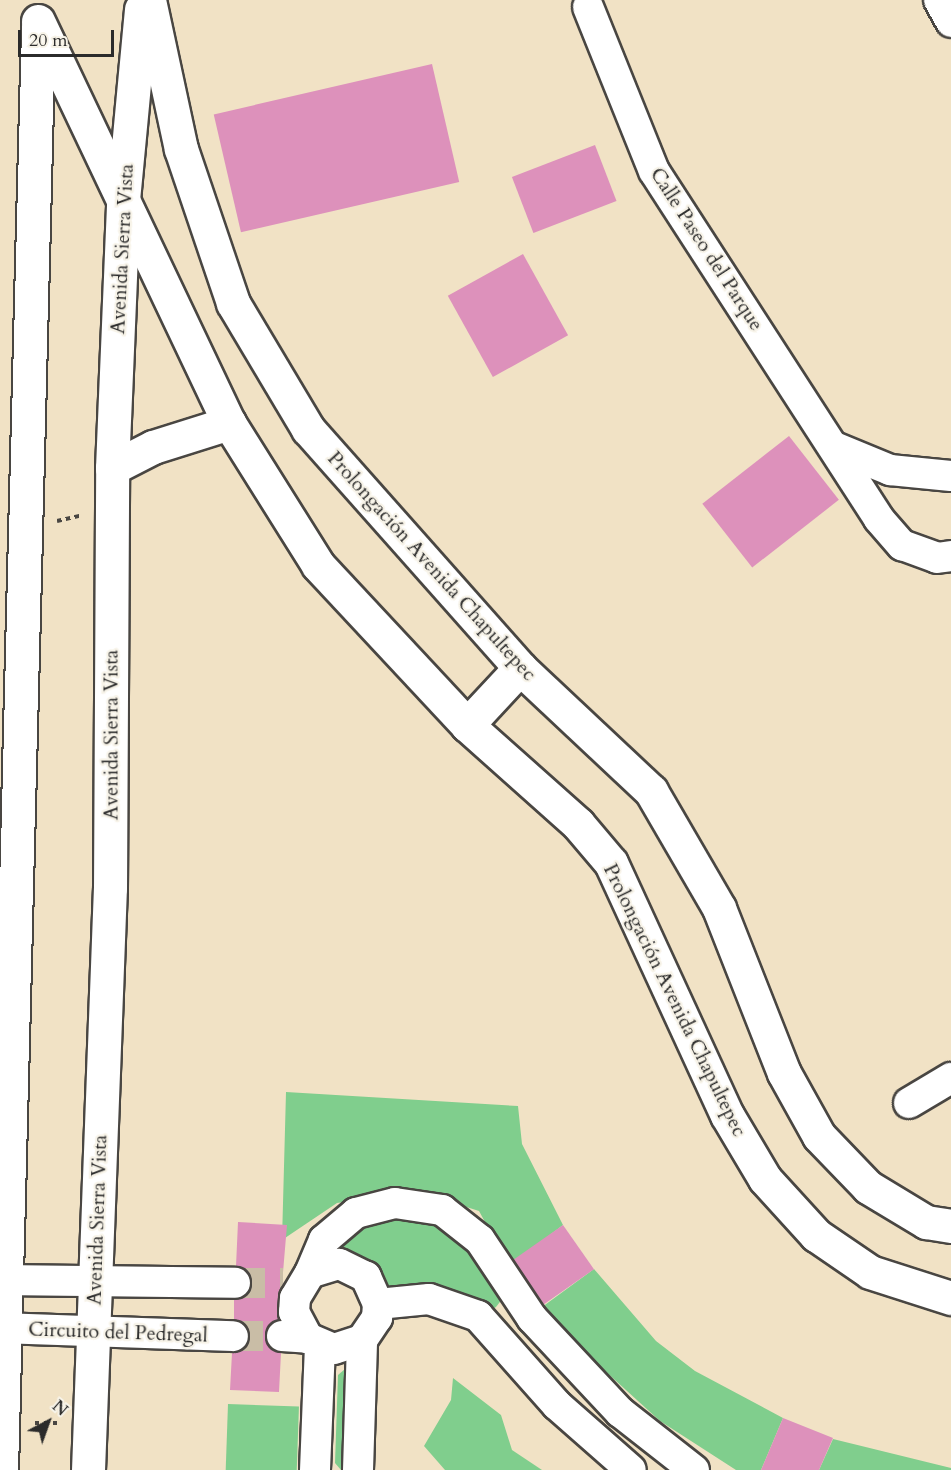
<!DOCTYPE html>
<html>
<head>
<meta charset="utf-8">
<style>
  body { margin:0 }
  #map { position:relative; width:951px; height:1470px; overflow:hidden; background:#f1e2c5; font-family:Cardo,serif }
  div>[style] { position:absolute }
  .green>* { inset:0; background:#80ce8d; transform-origin:0 0 }
  .building>* { inset:0; background:#dd91bb; transform-origin:0 0 }
  .street-tunnel>* { height:30px; margin-top:-15px; transform-origin:0; background:repeating-linear-gradient(90deg,#c9bda6 0 30px,transparent 0 45px) }
  .path>* { height:4px; margin-top:-2px; transform-origin:0; background:repeating-linear-gradient(90deg,#494642 0 4.5px,transparent 0 9px) }
  .roads { filter:drop-shadow(2px 0 #494642) drop-shadow(-2px 0 #494642) drop-shadow(0 2px #494642) drop-shadow(0 -2px #494642) }
  .street>* { height:30px; margin:-15px; padding:0 15px; transform-origin:15px; border-radius:15px; background:#fff }
  .secondary>* { height:33px; margin:-16.5px; padding:0 16.5px; transform-origin:16.5px; border-radius:16.5px; background:#fff }
  span { translate:-50% -50%; white-space:nowrap; text-align:center; line-height:1.15; -webkit-text-stroke:4.5px #f7f3e8; paint-order:stroke }
  .street-label { font-size:20px; color:#2b2b2b }
  .north { position:absolute; left:18px; top:1392px; width:60px; height:60px; -webkit-text-stroke:4px #f7f3e8; paint-order:stroke; rotate:41deg; font-size:16px; font-weight:700; line-height:24px; text-align:center; color:#2b2b2b }
  .north::after { content:''; display:block; margin:auto; width:21px; height:27px; background:#2b2b2b; clip-path:polygon(50% 0,100% 100%,50% 72%,0 100%) }
  .scale { position:absolute; left:18px; top:30px; width:96px; height:27px; box-sizing:border-box; border:3px solid #2b2b2b; border-top:0; padding-left:8px; font-size:18px; line-height:21px; white-space:nowrap; color:#2b2b2b; -webkit-text-stroke:4px #f7f3e8; paint-order:stroke }
</style>
</head>
<body>
<div id="map">
  <div class="green">
    <div style="clip-path:polygon(286px 1092px,518px 1106px,522px 1144px,563px 1225px,509px 1266px,479px 1211px,438px 1198px,393px 1195px,337px 1203px,282px 1240px)"></div>
    <div style="clip-path:polygon(395px 1209px,452px 1222px,503px 1298px,496px 1307px,486px 1313px,398px 1295px,320px 1265px,359px 1219px)"></div>
    <div style="clip-path:polygon(594px 1269px,656px 1341px,695px 1371px,783px 1418px,761px 1470px,736px 1470px,660px 1421px,538px 1310px)"></div>
    <div style="clip-path:polygon(345px 1369px,349px 1372px,345px 1468px,341px 1470px,335px 1463px,338px 1375px)"></div>
    <div style="clip-path:polygon(453px 1378px,501px 1415px,512px 1450px,542px 1470px,445px 1470px,424px 1446px,451px 1400px)"></div>
    <div style="left:228px;top:1404px;width:71px;height:66px;rotate:2deg"></div>
    <div style="clip-path:polygon(833px 1439px,951px 1468px,951px 1470px,819px 1470px)"></div>
  </div>
  <div class="building">
    <div style="left:432px;top:64px;width:121px;height:224px;rotate:77deg"></div>
    <div style="left:595px;top:145px;width:60px;height:89px;rotate:69deg"></div>
    <div style="left:523px;top:254px;width:93px;height:86px;rotate:61deg"></div>
    <div style="left:789px;top:436px;width:81px;height:110px;rotate:52deg"></div>
    <div style="clip-path:polygon(238px 1222px,287px 1225px,279px 1320px,265px 1335px,272px 1350px,281px 1353px,279px 1392px,230px 1390px,232px 1353px,242px 1351px,250px 1337px,248px 1327px,234px 1319px,234px 1300px,244px 1298px,252px 1284px,250px 1274px,236px 1266px)"></div>
    <div style="left:563px;top:1225px;width:54px;height:61px;rotate:55deg"></div>
    <div style="clip-path:polygon(783px 1418px,833px 1438px,819px 1470px,761px 1470px)"></div>
  </div>
  <div class="street-tunnel">
    <div style="left:235px;top:1283px;width:48px"></div>
    <div style="left:233px;top:1336px;width:49px"></div>
  </div>
  <div class="path">
    <div style="left:57px;top:521px;width:23px;rotate:-13deg"></div>
    <div style="left:35px;top:1423px;width:23px"></div>
  </div>
  <div class="roads">
    <div class="street">
      <div style="left:939px;top:0;width:25px;rotate:61deg"></div>
      <div style="left:588px;top:7px;width:177px;rotate:68.1deg"></div>
      <div style="left:654px;top:171px;width:414px;rotate:57.1deg"></div>
      <div style="left:879px;top:519px;width:35px;rotate:49deg"></div>
      <div style="left:902px;top:545px;width:37px;rotate:20deg"></div>
      <div style="left:937px;top:558px;width:14px;rotate:-8deg"></div>
      <div style="left:834px;top:447px;width:61px;rotate:22.3deg"></div>
      <div style="left:890px;top:470px;width:61px;rotate:5.6deg"></div>
      <div style="left:909px;top:1103px;width:49px;rotate:-30.8deg"></div>
      <div style="left:310px;top:1273px;width:36px;rotate:-67deg"></div>
      <div style="left:324px;top:1240px;width:42px;rotate:-40.2deg"></div>
      <div style="left:356px;top:1213px;width:40px;rotate:-14.4deg"></div>
      <div style="left:395px;top:1203px;width:48px;rotate:8.5deg"></div>
      <div style="left:442px;top:1210px;width:48px;rotate:38.3deg"></div>
      <div style="left:480px;top:1240px;width:94px;rotate:56.3deg"></div>
      <div style="left:532px;top:1318px;width:129px;rotate:46.9deg"></div>
      <div style="left:620px;top:1412px;width:94px;rotate:38.1deg"></div>
      <div style="left:0;top:1280px;width:235px;rotate:0.7deg"></div>
      <div style="left:378px;top:1304px;width:51px;rotate:-5.6deg"></div>
      <div style="left:429px;top:1299px;width:52px;rotate:19.1deg"></div>
      <div style="left:478px;top:1316px;width:119px;rotate:48.4deg"></div>
      <div style="left:557px;top:1405px;width:98px;rotate:41.3deg"></div>
      <div style="left:0;top:1328px;width:233px;rotate:2deg"></div>
      <div style="left:282px;top:1336px;width:26px;rotate:4deg"></div>
      <div style="left:308px;top:1338px;width:28px;rotate:23deg"></div>
      <div style="left:334px;top:1349px;width:29px;rotate:-18deg"></div>
      <div style="left:362px;top:1340px;width:27px;rotate:-56deg"></div>
      <div style="left:377px;top:1318px;width:14px;rotate:-86deg"></div>
      <div style="left:378px;top:1304px;width:30px;rotate:-114deg"></div>
      <div style="left:366px;top:1277px;width:30px;rotate:-154deg"></div>
      <div style="left:339px;top:1264px;width:30px;rotate:163deg"></div>
      <div style="left:310px;top:1273px;width:29px;rotate:121deg"></div>
      <div style="left:295px;top:1298px;width:14px;rotate:94deg"></div>
      <div style="left:294px;top:1312px;width:30px;rotate:62deg"></div>
      <div style="left:315px;top:1470px;width:125px;rotate:-87.7deg"></div>
      <div style="left:358px;top:1470px;width:130px;rotate:-88.2deg"></div>
    </div>
    <div class="secondary">
      <div style="left:149px;top:0;width:152px;rotate:77.9deg"></div>
      <div style="left:181px;top:149px;width:163px;rotate:71.3deg"></div>
      <div style="left:233px;top:303px;width:147px;rotate:59.2deg"></div>
      <div style="left:308px;top:429px;width:319px;rotate:48.4deg"></div>
      <div style="left:520px;top:668px;width:180px;rotate:43.2deg"></div>
      <div style="left:651px;top:791px;width:135px;rotate:59.8deg"></div>
      <div style="left:719px;top:908px;width:177px;rotate:68.5deg"></div>
      <div style="left:784px;top:1073px;width:72px;rotate:60.9deg"></div>
      <div style="left:819px;top:1136px;width:71px;rotate:46.1deg"></div>
      <div style="left:868px;top:1187px;width:68px;rotate:31.1deg"></div>
      <div style="left:926px;top:1222px;width:25px;rotate:9deg"></div>
      <div style="left:38px;top:21px;width:445px;rotate:64.6deg"></div>
      <div style="left:229px;top:423px;width:168px;rotate:57.9deg"></div>
      <div style="left:318px;top:565px;width:219px;rotate:47deg"></div>
      <div style="left:467px;top:725px;width:149px;rotate:41.7deg"></div>
      <div style="left:578px;top:824px;width:51px;rotate:49.8deg"></div>
      <div style="left:611px;top:863px;width:277px;rotate:65.3deg"></div>
      <div style="left:727px;top:1115px;width:74px;rotate:59.3deg"></div>
      <div style="left:765px;top:1179px;width:76px;rotate:47.7deg"></div>
      <div style="left:816px;top:1235px;width:65px;rotate:34.4deg"></div>
      <div style="left:870px;top:1272px;width:85px;rotate:17.8deg"></div>
      <div style="left:112px;top:468px;width:46px;rotate:-27.1deg"></div>
      <div style="left:153px;top:447px;width:80px;rotate:-17.5deg"></div>
      <div style="left:467px;top:725px;width:78px;rotate:-47.1deg"></div>
      <div style="left:1px;top:1470px;width:1444px;rotate:-88.53deg"></div>
      <div style="left:88px;top:1470px;width:582px;rotate:-87.84deg"></div>
      <div style="left:110px;top:888px;width:420px;rotate:-89.7deg"></div>
      <div style="left:112px;top:468px;width:268px;rotate:-87.6deg"></div>
      <div style="left:123px;top:200px;width:192px;rotate:-84.6deg"></div>
    </div>
  </div>
  <div class="street-label">
    <span style="left:122px;top:249px;rotate:-87deg">Avenida Sierra Vista</span>
    <span style="left:707px;top:249px;rotate:57deg">Calle Paseo del Parque</span>
    <span style="left:432px;top:566px;rotate:48deg">Prolongación Avenida Chapultepec</span>
    <span style="left:111px;top:735px;rotate:-90deg">Avenida Sierra Vista</span>
    <span style="left:675px;top:1000px;rotate:64deg">Prolongación Avenida Chapultepec</span>
    <span style="left:97px;top:1220px;rotate:-88deg">Avenida Sierra Vista</span>
    <span style="left:118px;top:1332px;rotate:2deg">Circuito del Pedregal</span>
  </div>
  <div class="north">N</div>
  <div class="scale">20 m</div>
</div>
</body>
</html>
